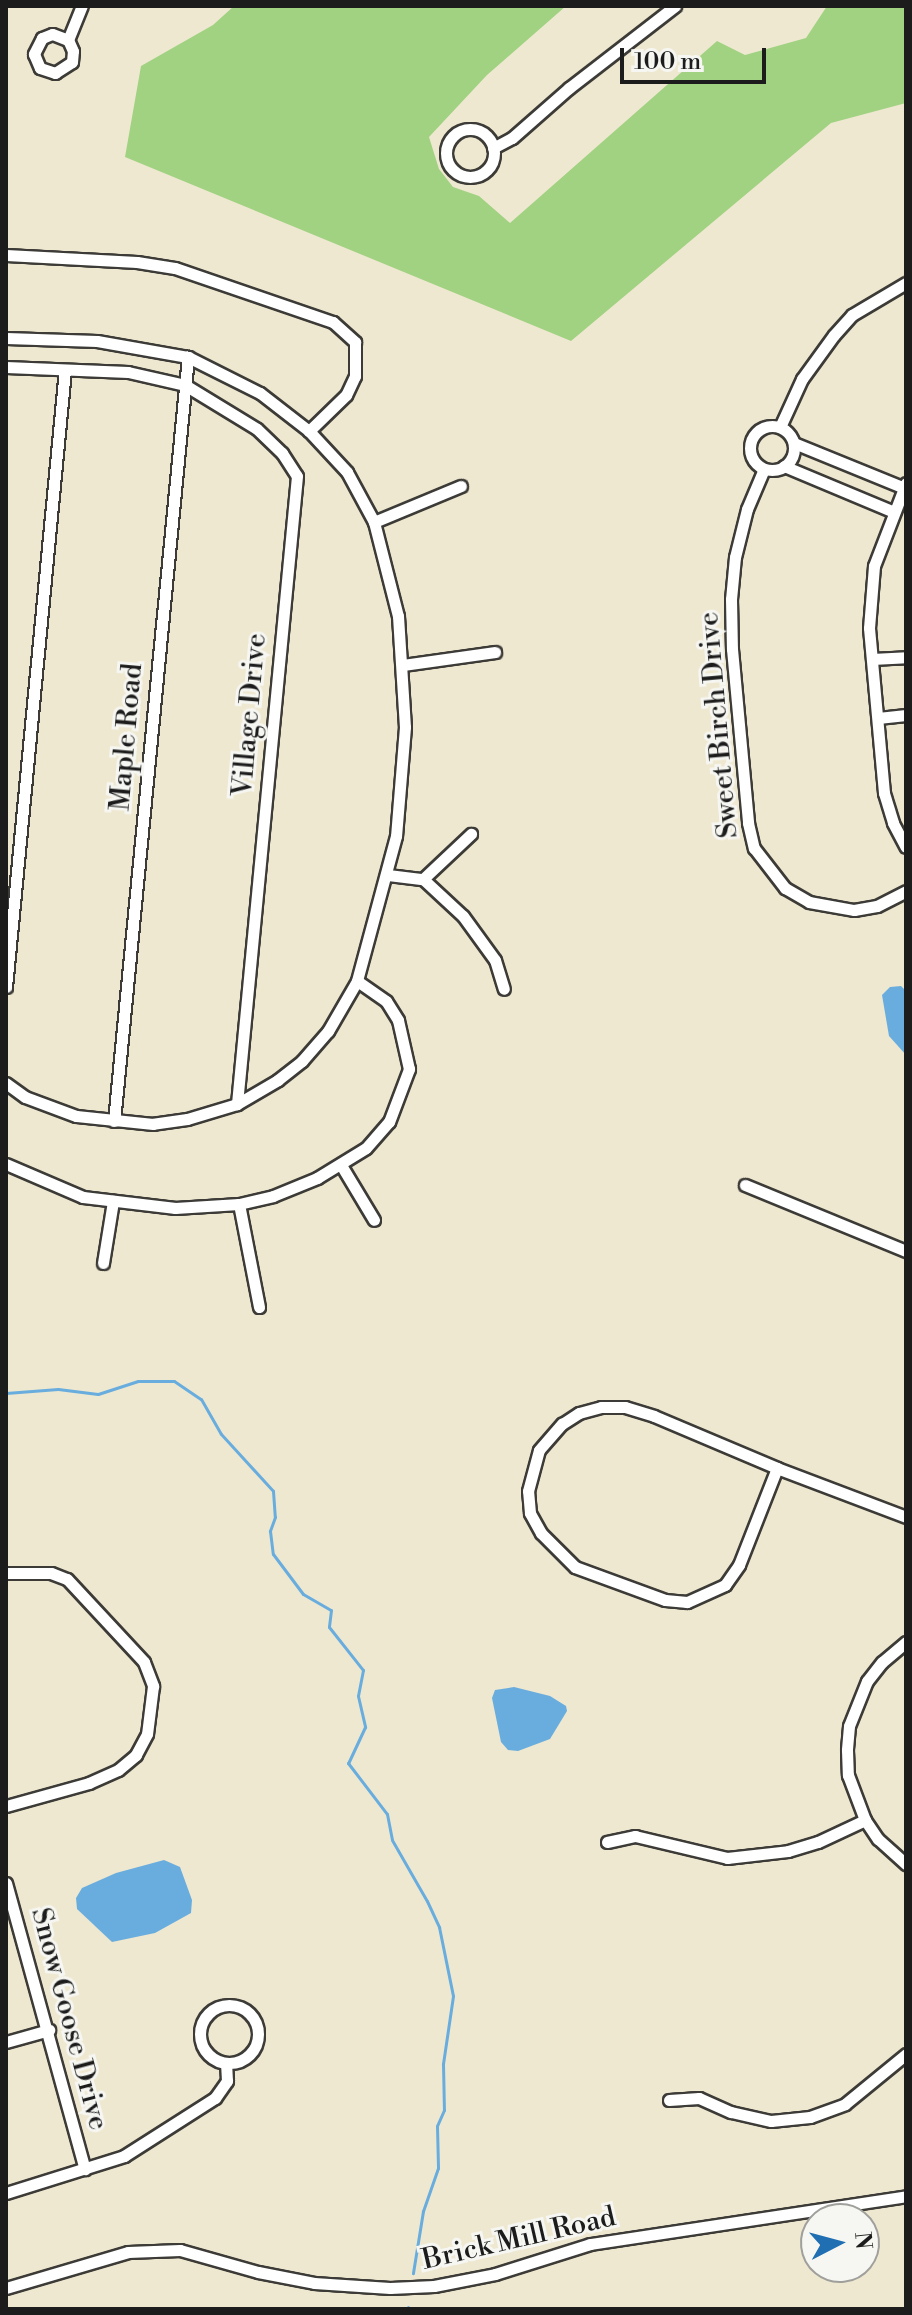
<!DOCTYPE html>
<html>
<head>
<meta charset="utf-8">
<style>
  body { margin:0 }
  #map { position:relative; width:912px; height:2315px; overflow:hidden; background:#efe8d0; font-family:"Libre Bodoni",serif }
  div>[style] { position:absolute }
  .green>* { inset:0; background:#a0d282 }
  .water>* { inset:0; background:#69adde }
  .stream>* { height:3px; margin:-1.5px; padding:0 1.5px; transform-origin:1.5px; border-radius:1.5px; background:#69adde }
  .roads { filter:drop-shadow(2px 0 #3c3b37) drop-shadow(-2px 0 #3c3b37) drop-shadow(0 2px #3c3b37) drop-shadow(0 -2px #3c3b37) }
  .minor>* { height:11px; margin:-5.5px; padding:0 5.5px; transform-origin:5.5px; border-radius:5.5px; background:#fff }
  .minor>.ring { margin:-5.5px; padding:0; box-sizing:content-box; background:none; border:11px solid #fff; border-radius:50% }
  span { translate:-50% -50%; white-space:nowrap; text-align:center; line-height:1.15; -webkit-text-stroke:6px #f6f6f2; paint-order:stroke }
  .street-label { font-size:28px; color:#1c1c1c }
  .frame { position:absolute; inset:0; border:8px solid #1c1c1c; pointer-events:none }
  .north { position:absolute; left:800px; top:2203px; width:80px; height:80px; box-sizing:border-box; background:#f6f6f2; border:2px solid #9f9f9c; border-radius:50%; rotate:84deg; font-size:22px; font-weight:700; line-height:32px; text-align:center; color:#1c1c1c }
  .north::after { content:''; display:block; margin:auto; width:28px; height:36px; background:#1f6fb2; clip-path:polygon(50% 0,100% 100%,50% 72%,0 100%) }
  .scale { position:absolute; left:620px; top:48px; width:146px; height:36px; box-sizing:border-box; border:4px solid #1c1c1c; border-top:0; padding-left:10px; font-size:24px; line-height:28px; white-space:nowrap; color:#1c1c1c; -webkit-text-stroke:6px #f6f6f2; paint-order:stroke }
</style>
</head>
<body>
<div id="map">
  <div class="green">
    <div style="clip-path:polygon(234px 6px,566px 6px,487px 75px,429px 137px,439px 169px,453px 187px,479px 196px,510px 223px,717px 41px,745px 55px,806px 38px,827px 6px,906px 6px,906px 103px,831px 123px,571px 341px,125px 157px,141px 66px,213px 25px)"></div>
  </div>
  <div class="water">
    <div style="clip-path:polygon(901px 986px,906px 991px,906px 1055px,889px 1036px,882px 995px,890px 987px)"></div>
    <div style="clip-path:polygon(514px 1687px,550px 1696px,566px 1706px,567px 1711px,550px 1739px,518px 1751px,508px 1750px,501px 1742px,492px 1698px,495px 1690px)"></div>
    <div style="clip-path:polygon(164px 1860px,180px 1867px,192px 1900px,191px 1913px,155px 1933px,112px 1942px,77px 1909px,76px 1898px,82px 1888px,116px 1873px)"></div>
  </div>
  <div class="stream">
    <div style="left:6px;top:1393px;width:52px;rotate:-4.4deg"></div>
    <div style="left:58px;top:1389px;width:40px;rotate:7.1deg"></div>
    <div style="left:98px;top:1394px;width:42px;rotate:-18deg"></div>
    <div style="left:138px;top:1381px;width:36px"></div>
    <div style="left:174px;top:1381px;width:32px;rotate:34deg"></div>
    <div style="left:201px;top:1399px;width:40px;rotate:60.3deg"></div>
    <div style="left:221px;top:1434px;width:77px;rotate:47.6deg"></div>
    <div style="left:273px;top:1491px;width:26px;rotate:86deg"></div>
    <div style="left:275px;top:1517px;width:15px;rotate:110deg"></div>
    <div style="left:270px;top:1531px;width:23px;rotate:83deg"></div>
    <div style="left:273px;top:1554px;width:50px;rotate:53.1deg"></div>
    <div style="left:303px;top:1594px;width:32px;rotate:30deg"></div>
    <div style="left:331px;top:1610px;width:17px;rotate:97deg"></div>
    <div style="left:329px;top:1627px;width:55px;rotate:51.7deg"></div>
    <div style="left:363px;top:1670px;width:26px;rotate:101deg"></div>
    <div style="left:358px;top:1696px;width:32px;rotate:77deg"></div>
    <div style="left:365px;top:1727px;width:40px;rotate:115deg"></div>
    <div style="left:348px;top:1763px;width:64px;rotate:52.6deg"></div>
    <div style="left:387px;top:1814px;width:26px;rotate:79deg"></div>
    <div style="left:392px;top:1840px;width:70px;rotate:60.2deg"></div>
    <div style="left:427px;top:1901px;width:29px;rotate:65deg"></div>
    <div style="left:439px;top:1927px;width:70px;rotate:78.5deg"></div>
    <div style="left:453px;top:1996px;width:69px;rotate:98.4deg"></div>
    <div style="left:443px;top:2064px;width:46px;rotate:88.8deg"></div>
    <div style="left:444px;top:2110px;width:17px;rotate:114deg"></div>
    <div style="left:437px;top:2126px;width:42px;rotate:88.6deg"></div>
    <div style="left:438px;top:2168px;width:46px;rotate:109.2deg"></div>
    <div style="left:423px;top:2211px;width:63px;rotate:99.2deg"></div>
    <div style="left:408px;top:2309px;width:2px;rotate:-90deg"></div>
  </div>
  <div class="roads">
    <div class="minor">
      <div style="left:68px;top:40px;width:17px;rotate:-159deg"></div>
      <div style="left:52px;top:34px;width:11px;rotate:158deg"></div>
      <div style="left:42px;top:38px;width:18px;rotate:117deg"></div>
      <div style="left:34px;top:54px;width:15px;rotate:67deg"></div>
      <div style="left:40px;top:68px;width:16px;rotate:18deg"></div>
      <div style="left:55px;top:73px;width:20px;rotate:-33deg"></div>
      <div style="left:72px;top:62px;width:11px;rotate:-85deg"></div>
      <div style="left:73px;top:51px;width:12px;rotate:-114deg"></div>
      <div style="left:68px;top:40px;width:37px;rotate:-68deg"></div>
      <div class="ring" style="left:446px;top:129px;width:37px;height:37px"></div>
      <div style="left:493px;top:148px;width:21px;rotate:-28deg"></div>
      <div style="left:512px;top:138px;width:76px;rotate:-41.3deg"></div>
      <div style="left:569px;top:88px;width:134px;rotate:-37.7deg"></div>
      <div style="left:6px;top:255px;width:131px;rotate:3.1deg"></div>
      <div style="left:137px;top:262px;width:38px;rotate:9deg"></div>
      <div style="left:175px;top:268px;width:167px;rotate:18.9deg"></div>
      <div style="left:333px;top:322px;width:30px;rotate:42deg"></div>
      <div style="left:355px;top:342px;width:34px;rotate:90deg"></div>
      <div style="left:355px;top:376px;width:21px;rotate:115deg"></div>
      <div style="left:346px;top:395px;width:52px;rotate:135.8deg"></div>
      <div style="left:6px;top:338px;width:91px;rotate:1.9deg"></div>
      <div style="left:97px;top:341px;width:92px;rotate:10deg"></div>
      <div style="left:188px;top:357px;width:80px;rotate:26.6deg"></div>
      <div style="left:260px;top:393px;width:62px;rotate:37.8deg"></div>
      <div style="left:309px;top:431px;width:56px;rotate:47.2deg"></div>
      <div style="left:347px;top:472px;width:57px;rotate:61.6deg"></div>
      <div style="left:374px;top:522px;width:97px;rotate:75.7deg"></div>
      <div style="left:398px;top:616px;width:111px;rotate:86.4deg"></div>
      <div style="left:405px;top:727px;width:109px;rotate:94.7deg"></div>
      <div style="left:396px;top:836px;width:150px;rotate:105.1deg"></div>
      <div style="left:357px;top:981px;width:58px;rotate:120.1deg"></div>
      <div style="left:328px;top:1031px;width:40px;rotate:131deg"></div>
      <div style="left:302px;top:1061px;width:31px;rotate:142deg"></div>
      <div style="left:278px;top:1080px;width:48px;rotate:149.7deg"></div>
      <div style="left:237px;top:1104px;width:52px;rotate:163.3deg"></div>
      <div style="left:187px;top:1119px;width:34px;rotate:172deg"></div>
      <div style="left:153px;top:1124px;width:77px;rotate:-174.1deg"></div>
      <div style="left:76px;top:1116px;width:54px;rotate:-159.6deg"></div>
      <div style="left:25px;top:1097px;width:24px;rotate:-144deg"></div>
      <div style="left:6px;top:367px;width:122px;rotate:2.3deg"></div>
      <div style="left:128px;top:372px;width:58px;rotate:12.8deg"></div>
      <div style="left:185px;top:385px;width:84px;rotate:31.4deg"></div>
      <div style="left:257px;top:429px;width:35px;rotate:44deg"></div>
      <div style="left:282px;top:453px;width:27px;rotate:57deg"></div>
      <div style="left:297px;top:476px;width:631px;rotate:95.46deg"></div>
      <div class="ring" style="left:750px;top:426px;width:33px;height:33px"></div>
      <div style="left:780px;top:427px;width:53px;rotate:-65.4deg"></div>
      <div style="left:802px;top:379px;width:54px;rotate:-54deg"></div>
      <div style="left:834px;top:335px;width:27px;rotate:-48deg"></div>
      <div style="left:852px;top:315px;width:63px;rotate:-30.7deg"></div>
      <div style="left:794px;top:443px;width:119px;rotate:22.2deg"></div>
      <div style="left:784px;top:466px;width:119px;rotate:22.7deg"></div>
      <div style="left:764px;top:469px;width:43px;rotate:113deg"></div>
      <div style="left:747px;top:509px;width:49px;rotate:104deg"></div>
      <div style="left:735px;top:557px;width:42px;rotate:95.4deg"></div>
      <div style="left:731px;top:599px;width:50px;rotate:88.9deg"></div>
      <div style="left:732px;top:649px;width:175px;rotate:84.7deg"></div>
      <div style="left:748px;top:823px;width:26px;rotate:77deg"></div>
      <div style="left:754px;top:848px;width:51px;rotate:52.2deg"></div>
      <div style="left:785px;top:888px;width:28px;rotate:30deg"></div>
      <div style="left:809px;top:902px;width:46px;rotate:10.1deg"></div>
      <div style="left:854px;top:910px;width:23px;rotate:-10deg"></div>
      <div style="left:877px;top:906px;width:33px;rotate:-27deg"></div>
      <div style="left:906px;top:483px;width:89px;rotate:111.1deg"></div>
      <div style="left:874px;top:566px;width:62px;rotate:94.6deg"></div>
      <div style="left:869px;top:628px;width:166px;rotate:84.8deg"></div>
      <div style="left:884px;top:793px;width:31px;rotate:73deg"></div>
      <div style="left:893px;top:823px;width:27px;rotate:62deg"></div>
      <div style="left:374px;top:522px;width:94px;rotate:-22.5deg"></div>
      <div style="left:872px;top:659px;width:34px;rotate:-3deg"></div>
      <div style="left:403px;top:665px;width:93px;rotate:-8deg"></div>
      <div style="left:878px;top:718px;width:28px;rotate:-6deg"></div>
      <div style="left:388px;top:875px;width:35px;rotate:7deg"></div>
      <div style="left:423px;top:879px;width:54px;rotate:42.8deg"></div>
      <div style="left:463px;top:916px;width:54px;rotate:54deg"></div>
      <div style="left:495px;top:960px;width:30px;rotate:73deg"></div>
      <div style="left:423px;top:879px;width:66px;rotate:-43.2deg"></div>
      <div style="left:6px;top:987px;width:620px;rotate:-84.54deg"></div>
      <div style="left:114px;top:1121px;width:768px;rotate:-84.47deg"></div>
      <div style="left:6px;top:1164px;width:84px;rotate:23.2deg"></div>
      <div style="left:83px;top:1197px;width:93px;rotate:6.8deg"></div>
      <div style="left:175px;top:1208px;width:64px;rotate:-3.6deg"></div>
      <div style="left:239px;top:1204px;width:35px;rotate:-13deg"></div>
      <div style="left:273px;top:1196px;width:48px;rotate:-22.2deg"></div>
      <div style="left:317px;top:1178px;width:57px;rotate:-31.5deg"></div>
      <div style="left:366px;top:1148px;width:35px;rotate:-49deg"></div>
      <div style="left:389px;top:1122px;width:57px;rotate:-69.3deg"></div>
      <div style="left:409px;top:1069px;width:50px;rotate:-102.7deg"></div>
      <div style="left:398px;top:1020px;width:22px;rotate:-122deg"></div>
      <div style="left:386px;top:1001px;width:35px;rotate:-145deg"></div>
      <div style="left:341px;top:1165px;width:64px;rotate:59deg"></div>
      <div style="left:745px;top:1185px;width:174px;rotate:22.3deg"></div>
      <div style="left:239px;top:1204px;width:105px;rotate:79deg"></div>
      <div style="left:103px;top:1263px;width:63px;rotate:-80.8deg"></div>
      <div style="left:601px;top:1407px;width:24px"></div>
      <div style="left:625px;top:1407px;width:30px;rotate:17deg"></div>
      <div style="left:654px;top:1416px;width:134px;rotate:22.9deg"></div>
      <div style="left:777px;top:1468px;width:104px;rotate:111.4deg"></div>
      <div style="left:739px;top:1565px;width:24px;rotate:125deg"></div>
      <div style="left:725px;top:1585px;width:42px;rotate:155.9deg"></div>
      <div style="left:687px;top:1602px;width:22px;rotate:-175deg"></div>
      <div style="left:665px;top:1600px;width:96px;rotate:-159.9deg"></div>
      <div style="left:575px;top:1567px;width:48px;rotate:-135deg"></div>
      <div style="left:541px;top:1533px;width:23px;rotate:-119deg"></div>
      <div style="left:530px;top:1513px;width:22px;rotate:-95deg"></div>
      <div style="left:528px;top:1491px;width:42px;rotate:-75deg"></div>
      <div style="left:539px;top:1450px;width:35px;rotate:-49deg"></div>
      <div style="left:562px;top:1424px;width:20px;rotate:-33deg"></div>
      <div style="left:579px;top:1413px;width:23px;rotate:-15deg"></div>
      <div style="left:777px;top:1468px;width:138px;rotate:20.8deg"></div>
      <div style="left:6px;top:1573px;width:45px"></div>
      <div style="left:51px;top:1573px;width:17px;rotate:21deg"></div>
      <div style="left:67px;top:1579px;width:113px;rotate:47.1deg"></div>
      <div style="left:144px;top:1662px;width:26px;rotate:69deg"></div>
      <div style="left:153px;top:1686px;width:48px;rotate:97.1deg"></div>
      <div style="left:147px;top:1734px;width:24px;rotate:118deg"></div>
      <div style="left:136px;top:1755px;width:23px;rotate:140deg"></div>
      <div style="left:118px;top:1770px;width:32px;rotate:156deg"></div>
      <div style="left:89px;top:1783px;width:86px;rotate:164.5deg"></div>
      <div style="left:906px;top:1642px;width:31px;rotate:140deg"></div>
      <div style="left:882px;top:1662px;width:24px;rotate:128deg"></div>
      <div style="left:867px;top:1681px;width:48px;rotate:111.8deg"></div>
      <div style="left:849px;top:1726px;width:24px;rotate:95deg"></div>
      <div style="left:847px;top:1750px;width:25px;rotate:88deg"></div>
      <div style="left:848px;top:1775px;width:48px;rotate:69.3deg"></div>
      <div style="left:865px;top:1820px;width:23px;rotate:56deg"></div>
      <div style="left:878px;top:1839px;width:38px;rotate:42deg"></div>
      <div style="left:607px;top:1842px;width:29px;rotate:-12deg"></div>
      <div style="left:635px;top:1836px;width:95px;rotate:13.4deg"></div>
      <div style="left:727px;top:1858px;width:61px;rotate:-6.5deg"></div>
      <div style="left:788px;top:1851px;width:31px;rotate:-17deg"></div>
      <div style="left:818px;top:1842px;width:52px;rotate:-25.1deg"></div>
      <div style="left:6px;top:1883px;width:297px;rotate:74.6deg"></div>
      <div class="ring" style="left:200px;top:2005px;width:47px;height:47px"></div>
      <div style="left:6px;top:2042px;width:45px;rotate:-15.6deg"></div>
      <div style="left:669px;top:2100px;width:30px;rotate:-4deg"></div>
      <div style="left:699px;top:2098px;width:35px;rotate:24deg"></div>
      <div style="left:731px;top:2112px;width:41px;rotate:12.7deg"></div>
      <div style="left:771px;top:2121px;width:39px;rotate:-6deg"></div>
      <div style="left:810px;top:2117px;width:37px;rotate:-20deg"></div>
      <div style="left:845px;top:2104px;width:79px;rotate:-39.3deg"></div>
      <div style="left:6px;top:2193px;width:124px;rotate:-17.4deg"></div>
      <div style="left:124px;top:2156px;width:108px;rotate:-32.5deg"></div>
      <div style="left:215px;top:2098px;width:21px;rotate:-55deg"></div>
      <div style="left:227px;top:2081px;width:18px;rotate:-93deg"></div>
      <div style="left:6px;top:2288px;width:127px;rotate:-16.4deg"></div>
      <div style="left:128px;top:2252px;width:52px;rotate:-2.2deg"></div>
      <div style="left:180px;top:2250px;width:81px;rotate:15.8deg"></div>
      <div style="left:258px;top:2272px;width:57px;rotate:11.1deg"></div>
      <div style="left:314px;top:2283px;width:76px;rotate:3.8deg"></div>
      <div style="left:390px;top:2288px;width:44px;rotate:-2.6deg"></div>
      <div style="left:434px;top:2286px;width:62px;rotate:-11.1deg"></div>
      <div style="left:495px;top:2274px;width:100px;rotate:-17.5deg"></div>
      <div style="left:590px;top:2244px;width:320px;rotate:-8.6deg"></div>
    </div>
  </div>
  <div class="street-label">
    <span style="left:250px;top:715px;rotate:-85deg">Village Drive</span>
    <span style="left:719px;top:725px;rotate:-95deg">Sweet Birch Drive</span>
    <span style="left:127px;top:737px;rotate:-85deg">Maple Road</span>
    <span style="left:69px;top:2019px;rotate:75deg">Snow Goose Drive</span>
    <span style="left:519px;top:2239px;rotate:-13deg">Brick Mill Road</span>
  </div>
  <div class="frame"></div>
  <div class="north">N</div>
  <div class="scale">100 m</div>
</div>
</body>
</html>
